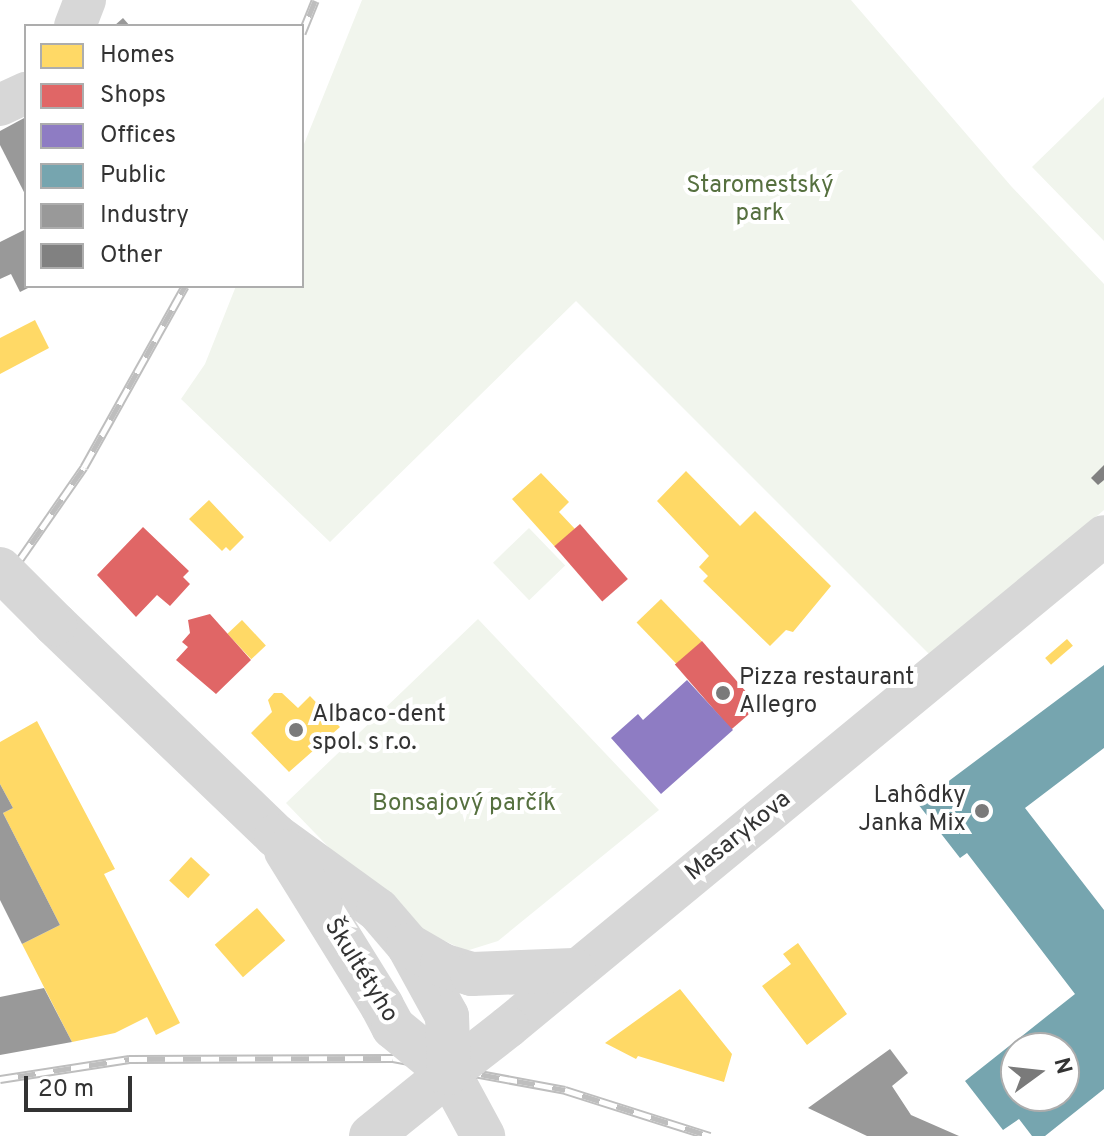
<!DOCTYPE html>
<html>
<head>
<meta charset="utf-8">
<style>
  body { margin:0 }
  #map { position:relative; width:1104px; height:1136px; overflow:hidden; background:#fff; font-family:Overpass,sans-serif }
  div>[style] { position:absolute }
  .green>* { inset:0; background:#f1f5ed; transform-origin:0 0 }
  .homes>* { inset:0; background:#ffd966; transform-origin:0 0 }
  .shops>* { inset:0; background:#e06666; transform-origin:0 0 }
  .offices>* { inset:0; background:#8e7cc3 }
  .public>* { inset:0; background:#76a5af }
  .industry>* { inset:0; background:#999 }
  .building>* { inset:0; background:#818181 }
  .minor>* { height:42px; margin:-21px; padding:0 21px; transform-origin:21px; border-radius:21px; background:#d7d7d7 }
  .tertiary>* { height:44px; margin:-22px; padding:0 22px; transform-origin:22px; border-radius:22px; background:#d7d7d7 }
  .rail>* { height:9px; margin-top:-4.5px; transform-origin:0; background:repeating-linear-gradient(90deg,#fff 0 18px,#bebebe 0 36px); box-sizing:border-box; border-block:2px solid #bebebe }
  .minor-bridge>* { height:42px; margin:-21px; padding:0 21px; transform-origin:21px; border-radius:21px; background:#d7d7d7 }
  .tertiary-bridge>* { height:44px; margin:-22px; padding:0 22px; transform-origin:22px; border-radius:22px; background:#d7d7d7 }
  .dots>* { width:22px; height:22px; translate:-50% -50%; box-sizing:border-box; border:4px solid #fff; border-radius:50% }
  span { translate:-50% -50%; white-space:nowrap; text-align:center; line-height:1.15; -webkit-text-stroke:8px #fff; paint-order:stroke }
  .park-label { font-size:24px; color:#56703f }
  .poi-label { font-size:24px; color:#333 }
  .left { translate:0 -50%; text-align:left }
  .right { translate:-100% -50%; text-align:right }
  .street-label { font-size:24px; color:#333 }
  .legend { position:absolute; left:24px; top:24px; width:280px; height:264px; box-sizing:border-box; background:#fff; border:2px solid #adadad; margin:0; padding:10px 14px; list-style:none; font-size:24px; color:#333 }
  .legend li { display:flex; align-items:center; gap:16px; height:40px }
  .legend b { width:40px; border:2px solid #adadad }
  .north { position:absolute; left:1000px; top:1032px; width:80px; height:80px; box-sizing:border-box; background:#fff; border:2px solid #adadad; border-radius:50%; rotate:75deg; font-size:22px; font-weight:700; line-height:32px; text-align:center; color:#333 }
  .north::after { content:''; display:block; margin:auto; width:28px; height:36px; background:#7a7a7a; clip-path:polygon(50% 0,100% 100%,50% 72%,0 100%) }
  .scale { position:absolute; left:24px; top:1076px; width:108px; height:36px; box-sizing:border-box; border:4px solid #333; border-top:0; padding-left:10px; font-size:24px; line-height:28px; white-space:nowrap; color:#333; -webkit-text-stroke:6px #fff; paint-order:stroke }
</style>
</head>
<body>
<div id="map">
  <div class="green">
    <div style="clip-path:polygon(362px 0,851px 0,1011px 186px,1104px 284px,1104px 510px,932px 657px,576px 301px,330px 542px,181px 399px,205px 364px,236px 286px,302px 286px,302px 149px)"></div>
    <div style="clip-path:polygon(1104px 97px,1104px 241px,1032px 167px)"></div>
    <div style="left:529px;top:528px;width:52px;height:50px;rotate:46deg"></div>
    <div style="clip-path:polygon(478px 619px,659px 810px,498px 941px,466px 951px,397px 918px,286px 803px)"></div>
  </div>
  <div class="homes">
    <div style="clip-path:polygon(35px 320px,49px 348px,0 374px,0 338px)"></div>
    <div style="clip-path:polygon(686px 471px,740px 526px,755px 511px,831px 586px,793px 632px,786px 630px,770px 646px,703px 581px,708px 576px,699px 567px,709px 556px,657px 501px)"></div>
    <div style="clip-path:polygon(541px 473px,569px 502px,559px 512px,575px 529px,556px 548px,512px 499px)"></div>
    <div style="clip-path:polygon(209px 500px,244px 537px,230px 551px,226px 547px,222px 551px,189px 519px)"></div>
    <div style="left:661px;top:599px;width:59px;height:34px;rotate:46deg"></div>
    <div style="left:242px;top:620px;width:35px;height:20px;rotate:47deg"></div>
    <div style="left:1067px;top:639px;width:9px;height:29px;rotate:49deg"></div>
    <div style="clip-path:polygon(274px 693px,282px 693px,298px 708px,310px 696px,340px 727px,289px 772px,251px 733px,272px 712px,268px 700px)"></div>
    <div style="clip-path:polygon(37px 721px,115px 869px,104px 874px,180px 1023px,156px 1035px,147px 1017px,115px 1033px,72px 1042px,22px 944px,60px 925px,3px 813px,13px 808px,0 784px,0 742px)"></div>
    <div style="left:191px;top:857px;width:26px;height:32px;rotate:43deg"></div>
    <div style="left:257px;top:908px;width:43px;height:56px;rotate:49deg"></div>
    <div style="clip-path:polygon(798px 943px,847px 1014px,807px 1045px,762px 986px,791px 964px,783px 954px)"></div>
    <div style="clip-path:polygon(680px 989px,732px 1054px,724px 1082px,638px 1056px,636px 1059px,605px 1043px)"></div>
  </div>
  <div class="shops">
    <div style="left:580px;top:524px;width:73px;height:34px;rotate:49deg"></div>
    <div style="clip-path:polygon(143px 527px,189px 571px,183px 577px,190px 584px,170px 606px,157px 595px,136px 617px,97px 575px)"></div>
    <div style="clip-path:polygon(210px 614px,251px 660px,216px 694px,176px 660px,188px 647px,182px 642px,190px 633px,188px 620px)"></div>
    <div style="left:702px;top:641px;width:86px;height:36px;rotate:49deg"></div>
  </div>
  <div class="offices">
    <div style="clip-path:polygon(687px 680px,733px 730px,661px 794px,611px 738px,638px 714px,643px 720px)"></div>
  </div>
  <div class="public">
    <div style="clip-path:polygon(evenodd,1104px 665px,1104px 748px,1025px 808px,1104px 910px,1104px 1089px,1045px 1136px,1032px 1136px,1019px 1119px,1003px 1130px,965px 1081px,1075px 994px,967px 853px,960px 858px,918px 804px,1104px 665px,1016px 1048px,1064px 1048px,1064px 1096px,1016px 1096px,1016px 1048px)"></div>
  </div>
  <div class="industry">
    <div style="clip-path:polygon(123px 18px,130px 26px,114px 26px)"></div>
    <div style="clip-path:polygon(26px 117px,26px 196px,0 145px,0 131px)"></div>
    <div style="clip-path:polygon(26px 229px,26px 286px,32px 286px,20px 292px,11px 274px,0 279px,0 242px)"></div>
    <div style="clip-path:polygon(0 784px,13px 808px,3px 813px,60px 925px,22px 944px,0 900px)"></div>
    <div style="clip-path:polygon(44px 988px,72px 1042px,0 1055px,0 997px)"></div>
    <div style="clip-path:polygon(890px 1049px,908px 1073px,892px 1086px,911px 1115px,959px 1136px,867px 1136px,808px 1108px)"></div>
  </div>
  <div class="building">
    <div style="clip-path:polygon(1104px 465px,1104px 480px,1098px 485px,1091px 478px)"></div>
  </div>
  <div class="minor">
    <div style="left:75px;top:26px;width:28px;rotate:-69deg"></div>
    <div style="left:0;top:105px;width:29px;rotate:-25deg"></div>
    <div style="left:508px;top:1027px;width:772px;rotate:-39.48deg"></div>
  </div>
  <div class="tertiary">
    <div style="left:55px;top:624px;width:306px;rotate:43.8deg"></div>
    <div style="left:276px;top:836px;width:126px;rotate:36deg"></div>
    <div style="left:378px;top:910px;width:46px;rotate:49.4deg"></div>
    <div style="left:408px;top:945px;width:81px;rotate:61.2deg"></div>
    <div style="left:286px;top:851px;width:182px;rotate:58.2deg"></div>
    <div style="left:408px;top:945px;width:39px;rotate:30deg"></div>
    <div style="left:442px;top:965px;width:31px;rotate:17deg"></div>
    <div style="left:472px;top:974px;width:102px;rotate:-2.2deg"></div>
    <div style="left:371px;top:1136px;width:100px;rotate:-38.9deg"></div>
    <div style="left:449px;top:1073px;width:72px;rotate:61.6deg"></div>
  </div>
  <div class="rail">
    <div style="left:302px;top:33px;width:35px;rotate:-68deg"></div>
    <div style="left:0;top:588px;width:147px;rotate:-55.2deg"></div>
    <div style="left:84px;top:467px;width:207px;rotate:-60.8deg"></div>
    <div style="left:0;top:1079px;width:131px;rotate:-8.8deg"></div>
    <div style="left:129px;top:1059px;width:264px;rotate:-0.2deg"></div>
    <div style="left:393px;top:1058px;width:175px;rotate:10.5deg"></div>
    <div style="left:565px;top:1090px;width:152px;rotate:17.6deg"></div>
  </div>
  <div class="minor-bridge">
    <div style="left:449px;top:1073px;width:75px;rotate:-37.9deg"></div>
  </div>
  <div class="tertiary-bridge">
    <div style="left:0;top:569px;width:78px;rotate:45deg"></div>
    <div style="left:382px;top:1006px;width:24px;rotate:62deg"></div>
    <div style="left:393px;top:1027px;width:72px;rotate:39.4deg"></div>
    <div style="left:447px;top:1016px;width:57px;rotate:88deg"></div>
  </div>
  <div class="dots">
    <div style="left:723px;top:693px;background:#7a7a7a"></div>
    <div style="left:296px;top:730px;background:#7a7a7a"></div>
    <div style="left:982px;top:811px;background:#7a7a7a"></div>
  </div>
  <div class="park-label">
    <span style="left:760px;top:201px">Staromestský<br>park</span>
    <span style="left:464px;top:805px">Bonsajový parčík</span>
  </div>
  <div class="poi-label">
    <span class="left" style="left:739px;top:693px">Pizza restaurant<br>Allegro</span>
    <span class="left" style="left:312px;top:730px">Albaco-dent<br>spol. s r.o.</span>
    <span class="right" style="left:966px;top:811px">Lahôdky<br>Janka Mix</span>
  </div>
  <div class="street-label">
    <span style="left:739px;top:837px;rotate:-39deg">Masarykova</span>
    <span style="left:360px;top:971px;rotate:58deg">Škultétyho</span>
  </div>
  <ul class="legend">
  <li><b style="height:22px;background:#ffd966"></b>Homes</li>
  <li><b style="height:22px;background:#e06666"></b>Shops</li>
  <li><b style="height:22px;background:#8e7cc3"></b>Offices</li>
  <li><b style="height:22px;background:#76a5af"></b>Public</li>
  <li><b style="height:22px;background:#999"></b>Industry</li>
  <li><b style="height:22px;background:#818181"></b>Other</li>
  </ul>
  <div class="north">N</div>
  <div class="scale">20 m</div>
</div>
</body>
</html>
